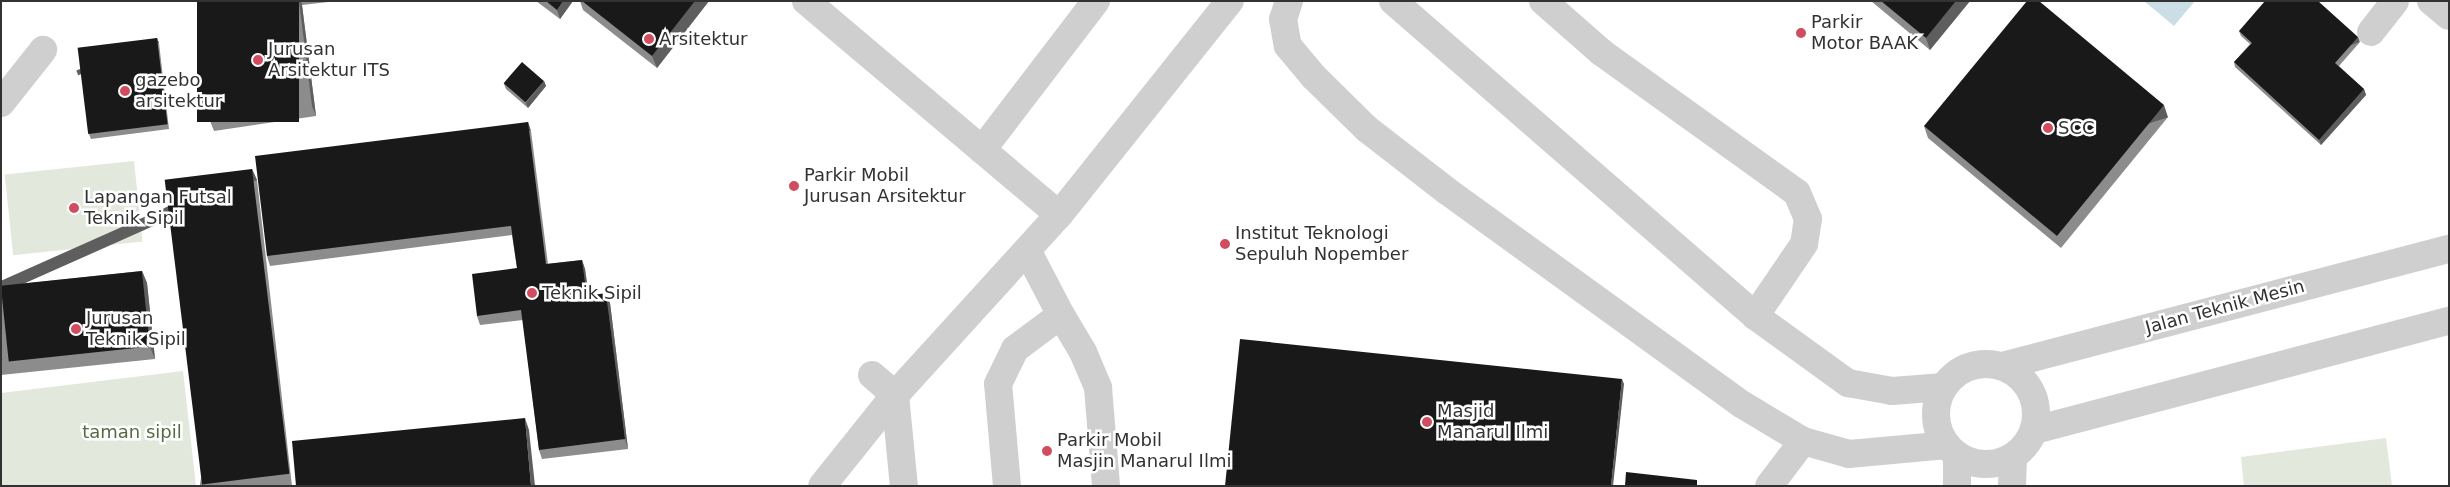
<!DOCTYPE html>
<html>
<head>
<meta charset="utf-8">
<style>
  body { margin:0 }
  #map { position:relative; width:2450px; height:487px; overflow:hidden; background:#fff; font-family:"DejaVu Sans",sans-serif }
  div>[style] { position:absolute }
  .green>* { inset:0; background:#e2e8dc; transform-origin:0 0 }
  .water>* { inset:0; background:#ccdee5 }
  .minor>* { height:28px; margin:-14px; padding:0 14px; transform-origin:14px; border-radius:14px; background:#cfcfcf }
  .minor>.ring { margin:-14px; padding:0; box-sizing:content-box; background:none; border:28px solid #cfcfcf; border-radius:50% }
  .wall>* { inset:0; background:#8c8c8c }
  .shaded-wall>* { inset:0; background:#5e5e5e; transform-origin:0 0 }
  .building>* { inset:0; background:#191919; transform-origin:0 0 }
  .dots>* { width:14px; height:14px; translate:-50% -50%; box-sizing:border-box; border:2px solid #fff; border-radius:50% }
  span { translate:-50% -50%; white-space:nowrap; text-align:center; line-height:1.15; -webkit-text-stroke:5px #fff; paint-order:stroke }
  .poi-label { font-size:18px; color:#323232 }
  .left { translate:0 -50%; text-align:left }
  .street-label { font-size:18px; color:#323232 }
  .park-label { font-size:18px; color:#586944 }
  .frame { position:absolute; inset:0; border:2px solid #323232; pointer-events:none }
</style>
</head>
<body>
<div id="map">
  <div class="green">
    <div style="left:134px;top:161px;width:81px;height:130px;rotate:84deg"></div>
    <div style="clip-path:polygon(183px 371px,196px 486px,1px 486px,1px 393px)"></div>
    <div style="clip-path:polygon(2386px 438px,2392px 486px,2244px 486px,2241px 457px)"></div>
  </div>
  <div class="water">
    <div style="clip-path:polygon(2144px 1px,2195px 1px,2174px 26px)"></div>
  </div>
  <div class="minor">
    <div style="left:806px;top:1px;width:331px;rotate:40.2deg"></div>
    <div style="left:1289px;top:1px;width:19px;rotate:108deg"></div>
    <div style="left:1283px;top:19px;width:27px;rotate:80deg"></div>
    <div style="left:1288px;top:46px;width:40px;rotate:50deg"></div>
    <div style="left:1314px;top:77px;width:74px;rotate:44.5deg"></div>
    <div style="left:1367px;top:129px;width:101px;rotate:37.8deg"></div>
    <div style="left:1447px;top:191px;width:365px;rotate:35.9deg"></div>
    <div style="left:1743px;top:405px;width:70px;rotate:31deg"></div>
    <div style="left:1803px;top:441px;width:48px;rotate:15.8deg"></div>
    <div style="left:1849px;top:454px;width:98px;rotate:-5.2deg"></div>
    <div style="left:1393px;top:1px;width:480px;rotate:41deg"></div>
    <div style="left:1755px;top:316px;width:115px;rotate:35.8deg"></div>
    <div style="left:1848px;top:383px;width:45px;rotate:10.3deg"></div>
    <div style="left:1892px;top:391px;width:52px;rotate:-4.4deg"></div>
    <div style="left:1543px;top:1px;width:77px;rotate:41.3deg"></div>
    <div style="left:1601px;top:52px;width:241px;rotate:35.7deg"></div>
    <div style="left:1797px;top:193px;width:28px;rotate:67deg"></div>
    <div style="left:1808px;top:219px;width:25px;rotate:99deg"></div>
    <div style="left:1804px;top:244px;width:87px;rotate:124.2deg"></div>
    <div style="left:2431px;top:1px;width:23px;rotate:40deg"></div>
    <div style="left:2371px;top:32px;width:39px;rotate:-52deg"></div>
    <div style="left:1px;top:103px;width:68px;rotate:-51.6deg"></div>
    <div style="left:982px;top:150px;width:188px;rotate:-52.6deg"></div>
    <div style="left:1028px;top:252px;width:71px;rotate:62.4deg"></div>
    <div class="ring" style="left:1936px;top:364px;width:72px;height:72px"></div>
    <div style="left:2002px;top:366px;width:462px;rotate:-14.7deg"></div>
    <div style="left:872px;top:375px;width:30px;rotate:41deg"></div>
    <div style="left:895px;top:395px;width:91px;rotate:84.4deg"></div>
    <div style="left:2035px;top:430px;width:428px;rotate:-14.8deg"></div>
    <div style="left:1957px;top:455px;width:31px;rotate:90deg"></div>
    <div style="left:822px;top:486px;width:117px;rotate:-51.3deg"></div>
    <div style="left:895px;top:395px;width:244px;rotate:-47.7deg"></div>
    <div style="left:1059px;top:215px;width:274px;rotate:-51.4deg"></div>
    <div style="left:1007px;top:486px;width:102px;rotate:-95deg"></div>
    <div style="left:998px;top:384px;width:39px;rotate:-64deg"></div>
    <div style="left:1015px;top:349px;width:57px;rotate:-36.5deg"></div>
    <div style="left:1061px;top:315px;width:43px;rotate:59.3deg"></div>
    <div style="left:1083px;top:352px;width:39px;rotate:67deg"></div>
    <div style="left:1098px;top:388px;width:98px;rotate:85.3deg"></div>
    <div style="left:1769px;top:486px;width:56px;rotate:-52.9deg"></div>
    <div style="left:2012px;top:486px;width:29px;rotate:-88deg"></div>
  </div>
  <div class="wall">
    <div style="clip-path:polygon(197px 1px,337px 1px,302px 5px,316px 116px,214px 131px,210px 121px)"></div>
    <div style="clip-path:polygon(536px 1px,573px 1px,560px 19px)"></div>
    <div style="clip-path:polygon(580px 1px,709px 1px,657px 68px,583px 10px)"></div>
    <div style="clip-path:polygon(1871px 1px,1970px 1px,1930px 50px)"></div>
    <div style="clip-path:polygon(2239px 31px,2360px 42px,2339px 66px,2364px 89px,2366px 95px,2321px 145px,2235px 67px,2234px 62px,2250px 44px,2241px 36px)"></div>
    <div style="clip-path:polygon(157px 38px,159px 43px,169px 129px,91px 139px,89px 134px)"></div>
    <div style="clip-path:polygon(544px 81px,546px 86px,528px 108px,506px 89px,504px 84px)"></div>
    <div style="clip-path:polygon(2168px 117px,2061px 248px,1928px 138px,1924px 126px)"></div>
    <div style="clip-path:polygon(528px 122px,531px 131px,548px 264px,582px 260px,585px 269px,589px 296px,610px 303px,628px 449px,542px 459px,539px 450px,523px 320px,480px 325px,477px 316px,517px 268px,512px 235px,270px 266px,267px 256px)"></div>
    <div style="clip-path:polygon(252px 169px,257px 180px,292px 486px,200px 486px,200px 484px)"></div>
    <div style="clip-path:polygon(142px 271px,147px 283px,155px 359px,1px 375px,1px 286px)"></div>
  </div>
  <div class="shaded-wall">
    <div style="clip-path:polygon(299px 1px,301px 1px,302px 5px,316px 116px,312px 106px)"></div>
    <div style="clip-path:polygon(563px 1px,573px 1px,560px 19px,557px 10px)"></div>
    <div style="clip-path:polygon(695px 1px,709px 1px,657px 68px,652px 56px)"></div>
    <div style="clip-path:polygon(1956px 1px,1970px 1px,1930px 50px,1926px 38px)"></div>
    <div style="left:2358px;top:37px;width:5px;height:35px;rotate:68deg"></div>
    <div style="left:157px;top:38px;width:5px;height:87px;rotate:68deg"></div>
    <div style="clip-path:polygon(544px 81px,546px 86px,528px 108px,526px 103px)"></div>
    <div style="clip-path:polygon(2364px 89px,2366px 95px,2321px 145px,2319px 140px)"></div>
    <div style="left:2164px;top:105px;width:13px;height:169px;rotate:72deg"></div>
    <div style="left:528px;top:122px;width:9px;height:143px;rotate:72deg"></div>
    <div style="left:252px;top:169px;width:12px;height:307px;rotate:66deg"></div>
    <div style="clip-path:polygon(582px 260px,585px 269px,590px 305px,587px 296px)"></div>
    <div style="clip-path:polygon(142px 271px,147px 283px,155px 359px,150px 347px)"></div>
    <div style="clip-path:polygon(606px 293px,610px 303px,628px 449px,625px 439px)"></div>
    <div style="clip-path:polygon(1622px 379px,1624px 384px,1613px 486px,1611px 486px)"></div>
    <div style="clip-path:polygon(525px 418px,529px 430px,535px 486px,531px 486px)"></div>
  </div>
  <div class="building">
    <div style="left:197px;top:1px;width:102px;height:121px"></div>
    <div style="clip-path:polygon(546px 1px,563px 1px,557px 10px)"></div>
    <div style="clip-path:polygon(582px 1px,695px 1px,652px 56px)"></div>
    <div style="clip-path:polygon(1881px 1px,1956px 1px,1926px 38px)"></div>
    <div style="clip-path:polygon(2027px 1px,2039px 1px,2164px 105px,2057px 236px,1924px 126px)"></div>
    <div style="clip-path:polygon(2265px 1px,2318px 1px,2358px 37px,2335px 63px,2364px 89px,2319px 140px,2234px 62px,2252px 43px,2239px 31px)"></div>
    <div style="left:157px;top:38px;width:87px;height:80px;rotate:83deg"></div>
    <div style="left:522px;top:62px;width:29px;height:28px;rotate:41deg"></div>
    <div style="clip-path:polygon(528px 122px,546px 264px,582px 260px,587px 296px,606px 293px,625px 439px,539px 450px,521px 310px,477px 316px,472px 274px,517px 268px,511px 226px,267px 256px,255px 156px)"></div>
    <div style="left:252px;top:169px;width:307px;height:88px;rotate:83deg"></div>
    <div style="left:142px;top:271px;width:76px;height:142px;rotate:84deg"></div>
    <div style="clip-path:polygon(1240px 339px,1622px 379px,1611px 486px,1225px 486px)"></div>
    <div style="clip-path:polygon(525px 418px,531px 486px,296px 486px,292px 441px)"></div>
    <div style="clip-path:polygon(1626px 472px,1697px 480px,1697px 486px,1625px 486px)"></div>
  </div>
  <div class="dots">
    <div style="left:1801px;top:33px;background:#d04c5f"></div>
    <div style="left:649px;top:39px;background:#d04c5f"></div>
    <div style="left:258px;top:60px;background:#d04c5f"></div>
    <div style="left:125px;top:91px;background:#d04c5f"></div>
    <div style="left:2048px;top:128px;background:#d04c5f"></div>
    <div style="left:794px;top:186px;background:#d04c5f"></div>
    <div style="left:74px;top:208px;background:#d04c5f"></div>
    <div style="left:1225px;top:244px;background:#d04c5f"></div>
    <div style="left:532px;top:293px;background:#d04c5f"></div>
    <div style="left:76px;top:329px;background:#d04c5f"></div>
    <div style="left:1427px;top:422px;background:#d04c5f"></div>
    <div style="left:1047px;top:451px;background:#d04c5f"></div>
  </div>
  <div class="poi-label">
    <span class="left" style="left:1811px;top:33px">Parkir<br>Motor BAAK</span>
    <span class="left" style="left:659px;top:39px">Arsitektur</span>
    <span class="left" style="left:268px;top:60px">Jurusan<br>Arsitektur ITS</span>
    <span class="left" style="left:135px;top:91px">gazebo<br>arsitektur</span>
    <span class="left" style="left:2058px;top:128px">SCC</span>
    <span class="left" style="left:804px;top:186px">Parkir Mobil<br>Jurusan Arsitektur</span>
    <span class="left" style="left:84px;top:208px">Lapangan Futsal<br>Teknik Sipil</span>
    <span class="left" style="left:1235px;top:244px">Institut Teknologi<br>Sepuluh Nopember</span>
    <span class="left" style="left:542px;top:293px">Teknik Sipil</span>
    <span class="left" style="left:86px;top:329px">Jurusan<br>Teknik Sipil</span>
    <span class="left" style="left:1437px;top:422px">Masjid<br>Manarul Ilmi</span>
    <span class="left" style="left:1057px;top:451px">Parkir Mobil<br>Masjin Manarul Ilmi</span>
  </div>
  <div class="street-label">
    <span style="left:2225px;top:307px;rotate:-15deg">Jalan Teknik Mesin</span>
  </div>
  <div class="park-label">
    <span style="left:132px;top:432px">taman sipil</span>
  </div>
  <div class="frame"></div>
</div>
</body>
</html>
